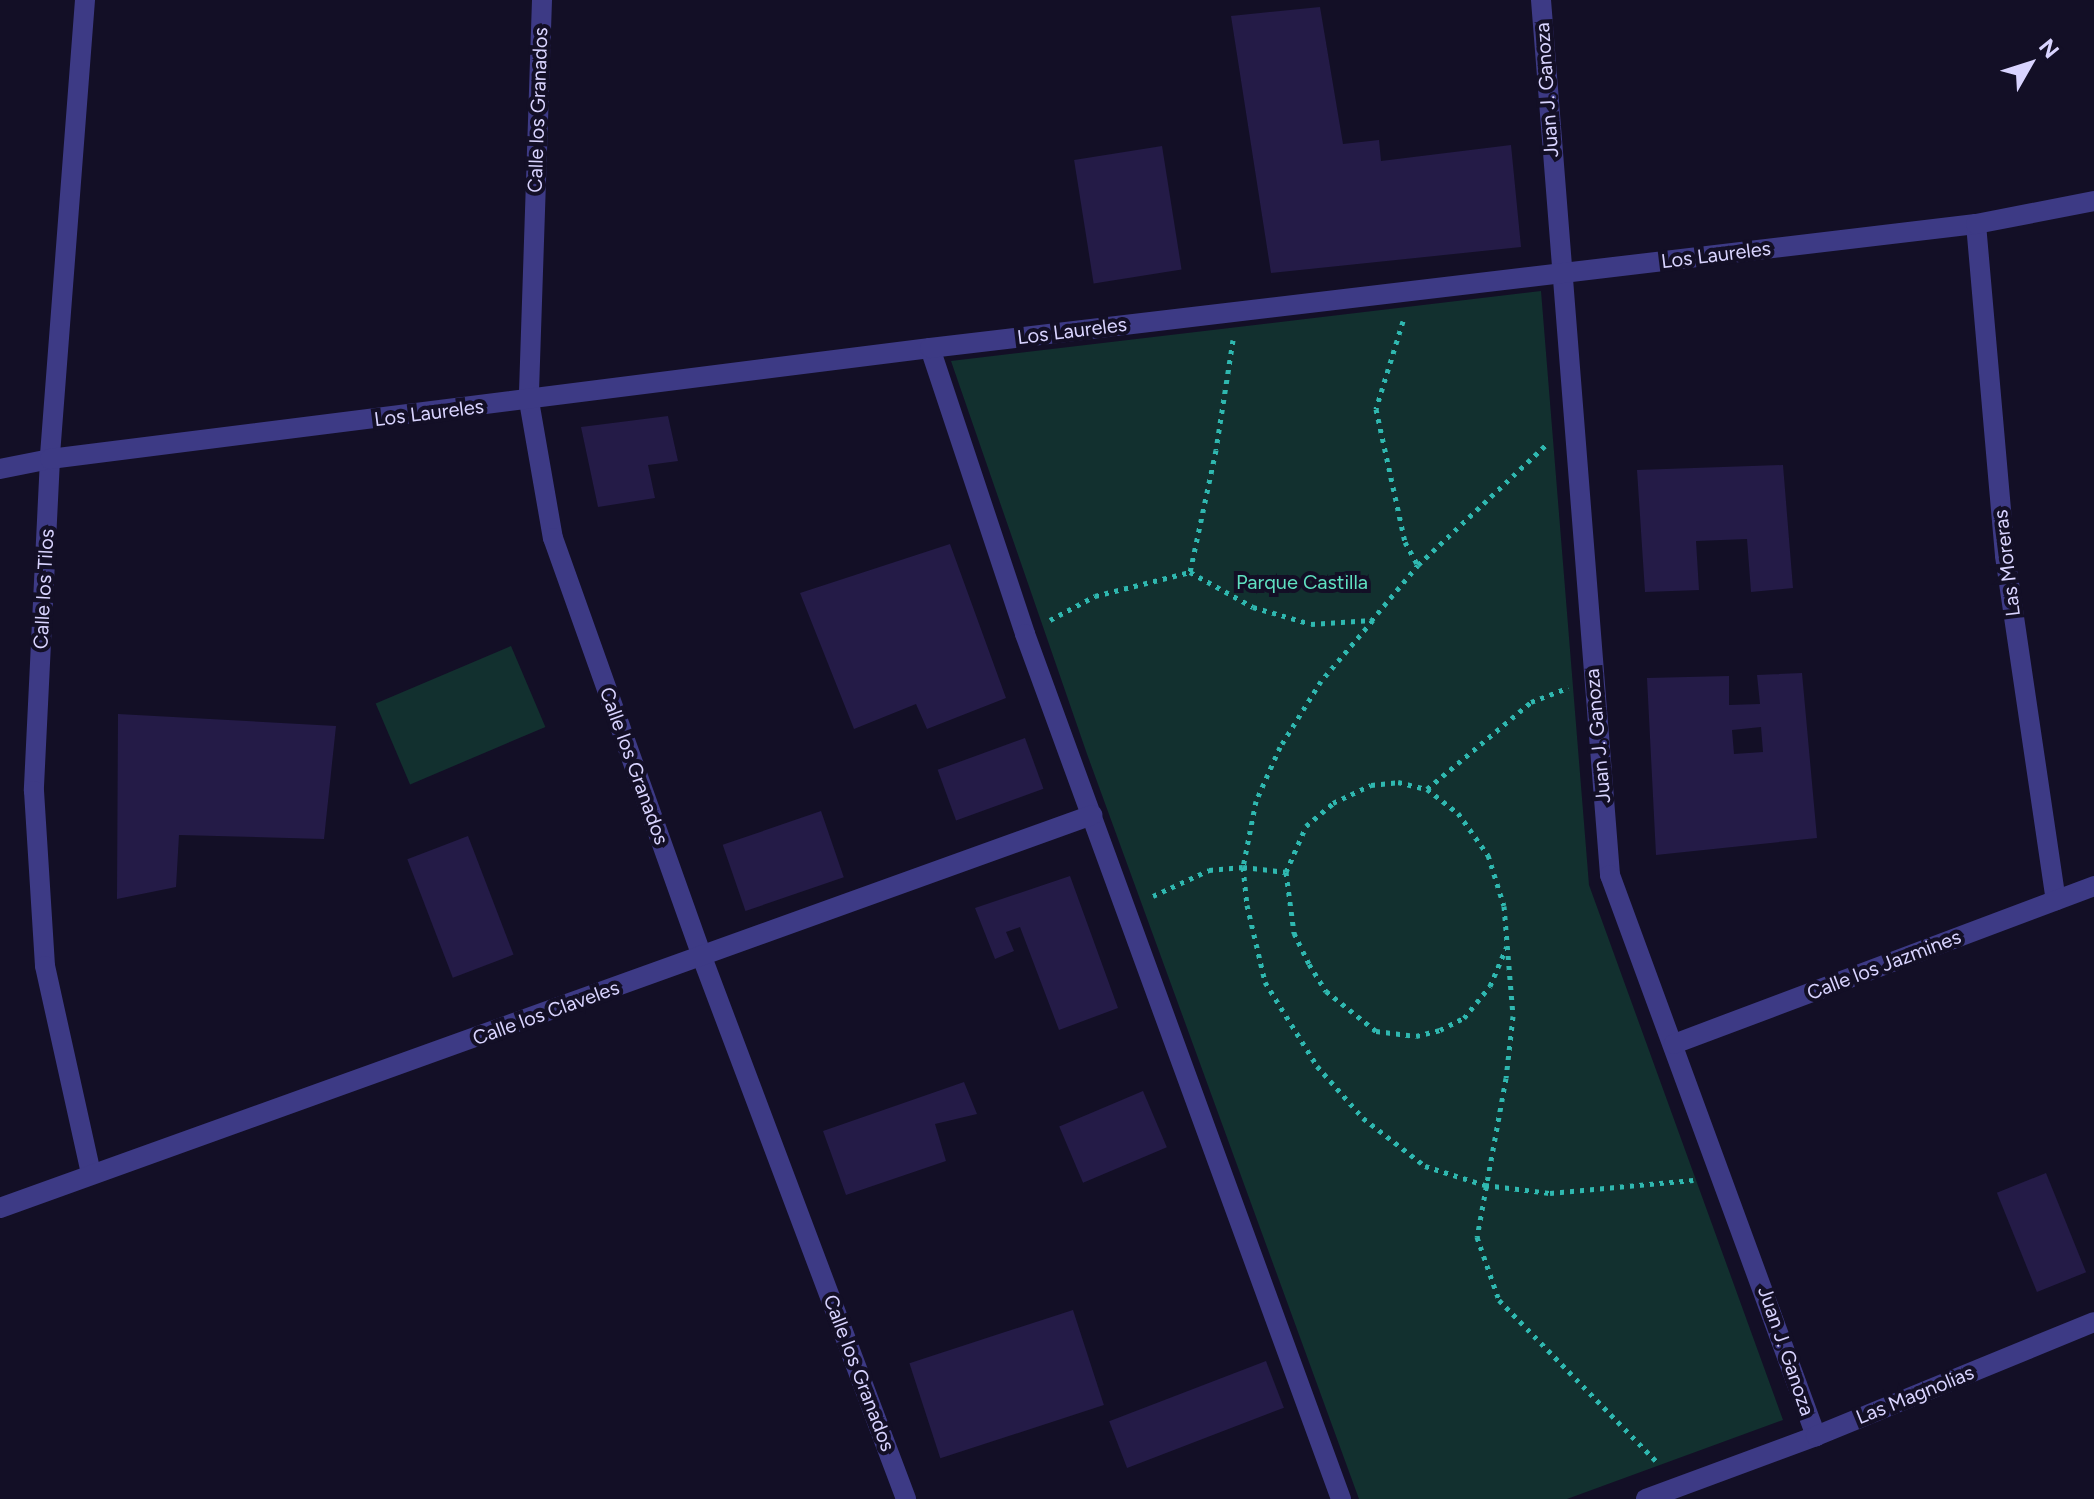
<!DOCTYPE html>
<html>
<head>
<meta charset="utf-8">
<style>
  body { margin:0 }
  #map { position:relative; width:2094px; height:1499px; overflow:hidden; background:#130f26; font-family:Figtree,sans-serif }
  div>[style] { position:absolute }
  .green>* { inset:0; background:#12302f; transform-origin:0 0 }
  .building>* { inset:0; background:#241b47; transform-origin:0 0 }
  .path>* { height:5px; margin-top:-2.5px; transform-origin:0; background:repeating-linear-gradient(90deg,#2fb8b0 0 4px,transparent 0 10px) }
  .minor>* { height:20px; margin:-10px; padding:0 10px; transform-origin:10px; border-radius:10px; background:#3d3a85 }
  span { translate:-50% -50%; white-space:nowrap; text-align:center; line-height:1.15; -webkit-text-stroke:8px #130f26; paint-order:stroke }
  .street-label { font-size:20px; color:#d9d4ff }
  .park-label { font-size:20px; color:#5fe0c0 }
  .north { position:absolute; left:1990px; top:24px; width:80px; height:80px; -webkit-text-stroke:6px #130f26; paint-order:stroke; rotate:51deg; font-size:22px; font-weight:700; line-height:32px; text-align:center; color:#d9d4ff }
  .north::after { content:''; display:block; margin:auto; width:28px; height:36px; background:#d9d4ff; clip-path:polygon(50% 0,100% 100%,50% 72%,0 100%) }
</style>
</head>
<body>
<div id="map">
  <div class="green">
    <div style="clip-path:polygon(1541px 291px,1589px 885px,1783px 1420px,1567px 1499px,1359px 1499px,1087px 754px,951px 361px)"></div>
    <div style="left:511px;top:646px;width:88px;height:147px;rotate:67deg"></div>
  </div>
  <div class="building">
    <div style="clip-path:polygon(1320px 7px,1343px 144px,1379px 140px,1381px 161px,1511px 145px,1521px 247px,1271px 273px,1231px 16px)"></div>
    <div style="left:1162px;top:146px;width:125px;height:89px;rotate:81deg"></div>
    <div style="clip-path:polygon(668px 416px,678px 461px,648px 465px,655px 498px,598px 507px,581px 427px)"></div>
    <div style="clip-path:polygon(1783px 465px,1793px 588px,1751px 592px,1747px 539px,1696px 541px,1699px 590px,1645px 592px,1637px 470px)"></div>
    <div style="clip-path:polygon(950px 544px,1006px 698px,927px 729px,916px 704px,854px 729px,800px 593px)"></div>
    <div style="clip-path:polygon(evenodd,1802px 673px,1817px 838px,1656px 855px,1647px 678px,1729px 676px,1729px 705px,1760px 704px,1757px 675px,1802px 673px,1761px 727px,1763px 752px,1734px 754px,1732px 730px,1761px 727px)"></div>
    <div style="clip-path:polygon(118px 714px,336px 726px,324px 839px,179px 835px,176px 887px,117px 899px)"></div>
    <div style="left:1025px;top:738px;width:54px;height:93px;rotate:70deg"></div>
    <div style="left:821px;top:811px;width:70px;height:104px;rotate:71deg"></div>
    <div style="left:468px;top:836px;width:127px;height:65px;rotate:69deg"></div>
    <div style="clip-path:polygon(1070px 876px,1118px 1008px,1059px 1030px,1020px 927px,1006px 932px,1014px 951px,995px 959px,975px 908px)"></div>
    <div style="clip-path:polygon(964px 1082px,977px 1114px,935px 1124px,946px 1161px,846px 1195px,823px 1131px)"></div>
    <div style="left:1143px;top:1091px;width:61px;height:91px;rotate:67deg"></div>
    <div style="left:2046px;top:1173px;width:107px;height:53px;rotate:68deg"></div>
    <div style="left:1073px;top:1310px;width:100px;height:172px;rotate:72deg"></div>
    <div style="left:1266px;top:1361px;width:50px;height:168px;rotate:69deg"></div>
  </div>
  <div class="path">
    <div style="left:1403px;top:321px;width:92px;rotate:107.1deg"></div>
    <div style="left:1376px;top:409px;width:136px;rotate:77.7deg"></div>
    <div style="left:1405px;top:542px;width:26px;rotate:61deg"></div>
    <div style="left:1233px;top:340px;width:111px;rotate:98.8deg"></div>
    <div style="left:1216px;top:450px;width:125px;rotate:102deg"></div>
    <div style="left:1190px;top:572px;width:72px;rotate:29.1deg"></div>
    <div style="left:1253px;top:607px;width:60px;rotate:16.3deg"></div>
    <div style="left:1311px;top:624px;width:61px;rotate:-3.8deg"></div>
    <div style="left:1050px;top:620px;width:51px;rotate:-28.1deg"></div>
    <div style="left:1095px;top:596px;width:98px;rotate:-14.2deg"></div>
    <div style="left:1373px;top:620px;width:80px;rotate:130.4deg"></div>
    <div style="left:1321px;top:681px;width:78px;rotate:121.8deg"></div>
    <div style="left:1280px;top:747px;width:59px;rotate:114deg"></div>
    <div style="left:1256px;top:801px;width:67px;rotate:101.1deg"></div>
    <div style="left:1243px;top:867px;width:38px;rotate:84deg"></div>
    <div style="left:1247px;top:905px;width:79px;rotate:76.8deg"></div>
    <div style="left:1265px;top:982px;width:99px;rotate:58.2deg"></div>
    <div style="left:1317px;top:1066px;width:69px;rotate:48.5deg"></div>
    <div style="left:1363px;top:1118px;width:78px;rotate:37.7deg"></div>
    <div style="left:1425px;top:1166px;width:63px;rotate:17.6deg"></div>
    <div style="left:1485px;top:1185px;width:65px;rotate:7deg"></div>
    <div style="left:1550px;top:1193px;width:144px;rotate:-5.2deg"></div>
    <div style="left:1371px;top:621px;width:73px;rotate:-50deg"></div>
    <div style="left:1418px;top:565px;width:177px;rotate:-43.2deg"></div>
    <div style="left:1427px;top:789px;width:136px;rotate:-39.9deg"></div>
    <div style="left:1531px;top:702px;width:40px;rotate:-21deg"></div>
    <div style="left:1286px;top:872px;width:62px;rotate:82.5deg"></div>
    <div style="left:1294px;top:933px;width:34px;rotate:64deg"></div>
    <div style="left:1309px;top:964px;width:32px;rotate:58deg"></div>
    <div style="left:1326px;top:991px;width:64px;rotate:38.7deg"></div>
    <div style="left:1376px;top:1031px;width:40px;rotate:7.1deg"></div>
    <div style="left:1416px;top:1036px;width:25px;rotate:-14deg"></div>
    <div style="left:1440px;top:1030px;width:27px;rotate:-27deg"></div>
    <div style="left:1464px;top:1018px;width:41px;rotate:-50.9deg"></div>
    <div style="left:1490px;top:986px;width:43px;rotate:-67deg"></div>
    <div style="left:1153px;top:896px;width:62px;rotate:-24.9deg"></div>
    <div style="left:1209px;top:870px;width:34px;rotate:-5deg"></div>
    <div style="left:1243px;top:867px;width:43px;rotate:6.6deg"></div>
    <div style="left:1286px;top:872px;width:50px;rotate:-66.5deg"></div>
    <div style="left:1306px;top:826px;width:35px;rotate:-40deg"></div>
    <div style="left:1333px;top:803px;width:42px;rotate:-25.3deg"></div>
    <div style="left:1371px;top:785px;width:27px;rotate:-6deg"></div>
    <div style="left:1398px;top:782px;width:30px;rotate:14deg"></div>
    <div style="left:1427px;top:789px;width:39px;rotate:38deg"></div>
    <div style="left:1458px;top:813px;width:52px;rotate:54.5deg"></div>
    <div style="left:1488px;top:855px;width:53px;rotate:72.6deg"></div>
    <div style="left:1504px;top:906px;width:110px;rotate:85.3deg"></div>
    <div style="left:1513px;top:1016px;width:62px;rotate:96.4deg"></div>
    <div style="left:1506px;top:1078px;width:162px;rotate:100.3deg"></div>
    <div style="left:1477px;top:1237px;width:67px;rotate:70.8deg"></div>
    <div style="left:1499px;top:1300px;width:228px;rotate:45.7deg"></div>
  </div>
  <div class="minor">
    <div style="left:85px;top:0;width:460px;rotate:94.4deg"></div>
    <div style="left:50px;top:459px;width:332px;rotate:92.8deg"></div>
    <div style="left:34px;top:791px;width:175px;rotate:86.4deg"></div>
    <div style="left:45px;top:966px;width:213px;rotate:77.5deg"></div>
    <div style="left:542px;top:0;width:401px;rotate:91.9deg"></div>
    <div style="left:529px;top:401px;width:139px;rotate:80.1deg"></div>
    <div style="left:553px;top:538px;width:445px;rotate:70.4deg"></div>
    <div style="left:702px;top:957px;width:579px;rotate:69.37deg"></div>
    <div style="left:1541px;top:0;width:878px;rotate:85.49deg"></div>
    <div style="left:1610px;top:875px;width:598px;rotate:69.84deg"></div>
    <div style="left:1976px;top:224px;width:333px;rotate:85deg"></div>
    <div style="left:2005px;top:556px;width:348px;rotate:81.6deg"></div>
    <div style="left:930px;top:348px;width:301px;rotate:71.6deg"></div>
    <div style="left:1025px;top:634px;width:921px;rotate:69.93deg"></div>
    <div style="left:0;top:469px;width:51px;rotate:-11.3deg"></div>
    <div style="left:50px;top:459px;width:887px;rotate:-7.19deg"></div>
    <div style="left:930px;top:348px;width:1053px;rotate:-6.76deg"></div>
    <div style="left:1976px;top:224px;width:120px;rotate:-11deg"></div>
    <div style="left:1674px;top:1044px;width:449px;rotate:-20.6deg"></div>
    <div style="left:0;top:1208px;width:1161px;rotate:-19.79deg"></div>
    <div style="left:1646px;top:1499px;width:181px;rotate:-20.3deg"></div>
    <div style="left:1816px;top:1436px;width:300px;rotate:-22.3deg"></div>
  </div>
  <div class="street-label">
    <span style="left:1547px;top:90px;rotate:-94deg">Juan J. Ganoza</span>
    <span style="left:538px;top:110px;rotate:-88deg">Calle los Granados</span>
    <span style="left:1716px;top:255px;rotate:-7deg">Los Laureles</span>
    <span style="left:1072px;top:331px;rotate:-7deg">Los Laureles</span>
    <span style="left:429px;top:413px;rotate:-7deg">Los Laureles</span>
    <span style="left:2007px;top:563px;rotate:-97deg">Las Moreras</span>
    <span style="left:44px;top:589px;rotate:-87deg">Calle los Tilos</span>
    <span style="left:1598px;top:736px;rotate:-95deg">Juan J. Ganoza</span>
    <span style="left:634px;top:766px;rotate:70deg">Calle los Granados</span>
    <span style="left:1884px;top:965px;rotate:-21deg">Calle los Jazmines</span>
    <span style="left:546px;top:1013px;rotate:-20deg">Calle los Claveles</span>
    <span style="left:1786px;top:1351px;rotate:71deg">Juan J. Ganoza</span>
    <span style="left:859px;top:1373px;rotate:69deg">Calle los Granados</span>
    <span style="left:1915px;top:1395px;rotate:-22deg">Las Magnolias</span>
  </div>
  <div class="park-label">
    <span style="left:1302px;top:582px">Parque Castilla</span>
  </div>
  <div class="north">N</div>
</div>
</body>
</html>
